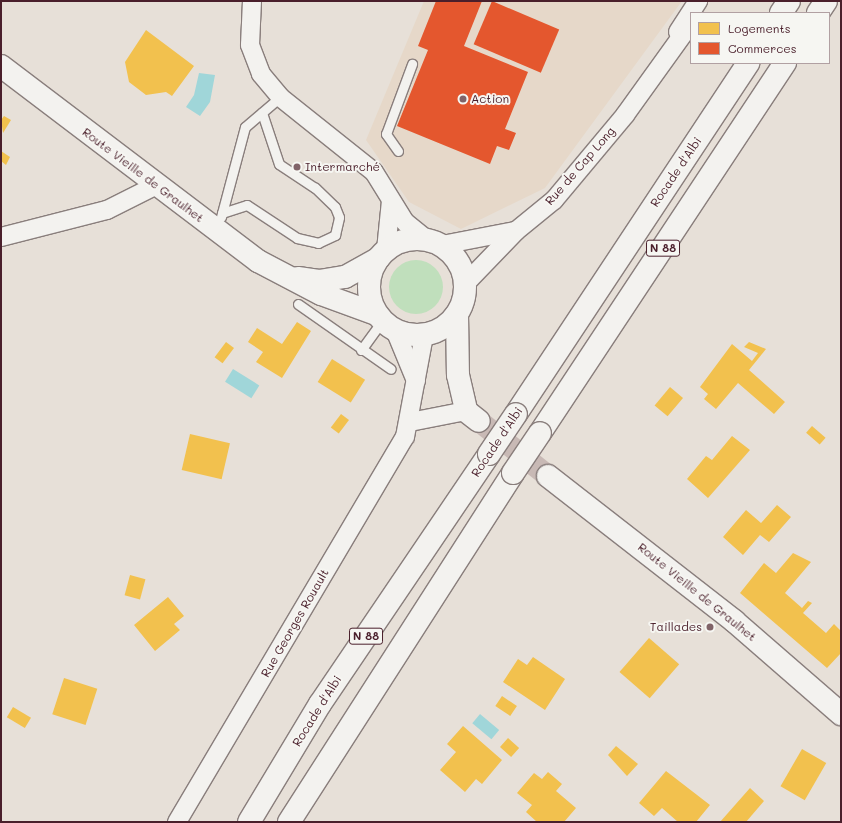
<!DOCTYPE html>
<html>
<head>
<meta charset="utf-8">
<style>
  body { margin:0 }
  #map { position:relative; width:842px; height:823px; overflow:hidden; background:#e7e0d8; font-family:Mali,sans-serif }
  div>[style] { position:absolute }
  .built>* { inset:0; background:#e6d8c9 }
  .green>* { inset:0; background:#c0dfbc }
  .round { border-radius:50% }
  .water>* { inset:0; background:#a0d6d9; transform-origin:0 0 }
  .homes>* { inset:0; background:#f2c14e; transform-origin:0 0 }
  .shops>* { inset:0; background:#e4572e; transform-origin:0 0 }
  .secondary-tunnel>* { height:22px; margin-top:-11px; transform-origin:0; background:repeating-linear-gradient(90deg,#c8b9b5 0 22px,transparent 0 33px) }
  .roads { filter:drop-shadow(1px 0 #897e7c) drop-shadow(-1px 0 #897e7c) drop-shadow(0 1px #897e7c) drop-shadow(0 -1px #897e7c) }
  .lane>* { height:9px; margin:-4.5px; padding:0 4.5px; transform-origin:4.5px; border-radius:4.5px; background:#f3f2ef }
  .street>* { height:18px; margin:-9px; padding:0 9px; transform-origin:9px; border-radius:9px; background:#f3f2ef }
  .secondary>* { height:22px; margin:-11px; padding:0 11px; transform-origin:11px; border-radius:11px; background:#f3f2ef }
  .secondary>.ring { margin:-11px; padding:0; box-sizing:content-box; background:none; border:22px solid #f3f2ef; border-radius:50% }
  .highway>* { height:22px; margin:-11px; padding:0 11px; transform-origin:11px; border-radius:11px; background:#f3f2ef }
  .bridges { filter:drop-shadow(1px 0 #897e7c) drop-shadow(-1px 0 #897e7c) drop-shadow(0 1px #897e7c) drop-shadow(0 -1px #897e7c) }
  .highway-bridge>* { height:22px; margin:-11px; padding:0 11px; transform-origin:11px; border-radius:11px; background:#f3f2ef }
  .dots>* { width:11px; height:11px; translate:-50% -50%; box-sizing:border-box; border:2px solid #f6f6f2; border-radius:50% }
  span { translate:-50% -50%; white-space:nowrap; text-align:center; line-height:1.15; -webkit-text-stroke:4px #f6f6f2; paint-order:stroke }
  .shield-label span { padding:1px 3px; background:#f6f6f2; border:1px solid; border-radius:3px; -webkit-text-stroke-width:0 }
  .shield-label { font-size:11px; color:#4a1f2b; font-weight:700 }
  .poi-label { font-size:12px; color:#4a1f2b }
  .left { translate:0 -50%; text-align:left }
  .right { translate:-100% -50%; text-align:right }
  .street-label { font-size:12px; color:#4a1f2b }
  .frame { position:absolute; inset:0; border:2px solid #4a1f2b; pointer-events:none }
  .legend { position:absolute; left:690px; top:12px; width:140px; height:52px; box-sizing:border-box; background:#f6f6f2; border:1px solid #b1a0a2; margin:0; padding:5px 7px; list-style:none; font-size:12px; color:#4a1f2b }
  .legend li { display:flex; align-items:center; gap:8px; height:20px }
  .legend b { width:20px; border:1px solid #b1a0a2 }
</style>
</head>
<body>
<div id="map">
  <div class="built">
    <div style="clip-path:polygon(424px 1px,682px 1px,545px 188px,461px 229px,409px 202px,366px 140px)"></div>
  </div>
  <div class="green">
    <div class="round" style="left:389px;top:260px;width:54px;height:54px"></div>
  </div>
  <div class="water">
    <div style="clip-path:polygon(199px 73px,215px 75px,210px 102px,200px 116px,186px 107px,194px 95px)"></div>
    <div style="left:233px;top:369px;width:31px;height:15px;rotate:32deg"></div>
    <div style="left:480px;top:714px;width:25px;height:12px;rotate:40deg"></div>
  </div>
  <div class="homes">
    <div style="clip-path:polygon(146px 30px,194px 66px,172px 96px,166px 92px,146px 95px,129px 82px,125px 62px)"></div>
    <div style="clip-path:polygon(4px 116px,11px 120px,3px 133px,1px 120px)"></div>
    <div style="clip-path:polygon(1px 151px,10px 157px,6px 165px,1px 161px)"></div>
    <div style="clip-path:polygon(297px 322px,311px 331px,282px 378px,256px 362px,263px 352px,248px 342px,257px 328px,282px 344px)"></div>
    <div style="left:226px;top:342px;width:10px;height:19px;rotate:37deg"></div>
    <div style="clip-path:polygon(749px 342px,766px 349px,749px 370px,785px 402px,774px 414px,738px 383px,716px 409px,704px 399px,708px 394px,700px 387px,732px 344px,752px 361px,758px 353px,744px 347px)"></div>
    <div style="left:332px;top:359px;width:39px;height:27px;rotate:32deg"></div>
    <div style="left:670px;top:387px;width:17px;height:24px;rotate:40deg"></div>
    <div style="left:341px;top:414px;width:10px;height:17px;rotate:37deg"></div>
    <div style="left:812px;top:426px;width:18px;height:9px;rotate:41deg"></div>
    <div style="left:190px;top:434px;width:41px;height:37px;rotate:13deg"></div>
    <div style="clip-path:polygon(732px 436px,750px 450px,708px 498px,687px 479px,706px 456px,712px 460px)"></div>
    <div style="clip-path:polygon(777px 505px,791px 517px,769px 542px,760px 535px,743px 555px,723px 537px,746px 510px,761px 523px)"></div>
    <div style="clip-path:polygon(793px 553px,811px 562px,785px 593px,802px 608px,808px 601px,812px 603px,803px 613px,826px 633px,834px 624px,841px 631px,841px 653px,827px 668px,740px 593px,764px 563px,776px 573px)"></div>
    <div style="left:130px;top:575px;width:16px;height:21px;rotate:15deg"></div>
    <div style="clip-path:polygon(168px 597px,184px 616px,174px 624px,180px 630px,155px 651px,134px 625px)"></div>
    <div style="left:649px;top:638px;width:40px;height:45px;rotate:41deg"></div>
    <div style="clip-path:polygon(533px 657px,565px 679px,545px 710px,503px 682px,518px 659px,527px 665px)"></div>
    <div style="left:64px;top:678px;width:35px;height:38px;rotate:18deg"></div>
    <div style="left:502px;top:696px;width:18px;height:12px;rotate:34deg"></div>
    <div style="left:13px;top:707px;width:21px;height:12px;rotate:31deg"></div>
    <div style="clip-path:polygon(463px 726px,502px 760px,482px 784px,476px 779px,465px 792px,440px 770px,456px 752px,447px 744px)"></div>
    <div style="left:508px;top:738px;width:15px;height:12px;rotate:42deg"></div>
    <div style="clip-path:polygon(616px 746px,638px 764px,627px 776px,608px 755px)"></div>
    <div style="left:802px;top:749px;width:28px;height:43px;rotate:30deg"></div>
    <div style="clip-path:polygon(666px 771px,710px 805px,696px 822px,678px 822px,662px 808px,654px 816px,639px 803px)"></div>
    <div style="clip-path:polygon(548px 772px,562px 784px,556px 791px,576px 808px,564px 822px,537px 822px,526px 812px,532px 805px,517px 793px,534px 773px,542px 779px)"></div>
    <div style="clip-path:polygon(750px 788px,764px 801px,746px 822px,720px 822px)"></div>
  </div>
  <div class="shops">
    <div style="clip-path:polygon(436px 1px,482px 1px,464px 46px,528px 72px,505px 129px,516px 133px,509px 150px,497px 146px,490px 164px,397px 126px,428px 50px,418px 46px)"></div>
    <div style="left:492px;top:1px;width:73px;height:47px;rotate:23deg"></div>
  </div>
  <div class="secondary-tunnel">
    <div style="left:479px;top:421px;width:88px;rotate:38.6deg"></div>
  </div>
  <div class="roads">
    <div class="lane">
      <div style="left:398px;top:151px;width:21px;rotate:-125deg"></div>
      <div style="left:386px;top:134px;width:75px;rotate:-69.6deg"></div>
      <div style="left:222px;top:213px;width:26px;rotate:-18deg"></div>
      <div style="left:247px;top:205px;width:60px;rotate:33.4deg"></div>
      <div style="left:297px;top:238px;width:22px;rotate:13deg"></div>
      <div style="left:318px;top:243px;width:19px;rotate:-25deg"></div>
      <div style="left:335px;top:235px;width:18px;rotate:-77deg"></div>
      <div style="left:339px;top:217px;width:11px;rotate:-112deg"></div>
      <div style="left:335px;top:207px;width:28px;rotate:-136deg"></div>
      <div style="left:315px;top:188px;width:43px;rotate:-146.3deg"></div>
      <div style="left:279px;top:164px;width:54px;rotate:-108.4deg"></div>
      <div style="left:221px;top:217px;width:93px;rotate:-75.1deg"></div>
      <div style="left:245px;top:127px;width:46px;rotate:-40.6deg"></div>
      <div style="left:298px;top:304px;width:113px;rotate:35deg"></div>
      <div style="left:361px;top:350px;width:36px;rotate:-54deg"></div>
    </div>
    <div class="street">
      <div style="left:252px;top:1px;width:44px;rotate:92.6deg"></div>
      <div style="left:250px;top:45px;width:31px;rotate:69deg"></div>
      <div style="left:261px;top:74px;width:30px;rotate:50deg"></div>
      <div style="left:280px;top:97px;width:120px;rotate:38.6deg"></div>
      <div style="left:374px;top:172px;width:59px;rotate:58.2deg"></div>
      <div style="left:405px;top:222px;width:27px;rotate:39deg"></div>
      <div style="left:678px;top:32px;width:37px;rotate:-57deg"></div>
      <div style="left:1px;top:237px;width:109px;rotate:-14.3deg"></div>
      <div style="left:107px;top:210px;width:54px;rotate:-26.6deg"></div>
      <div style="left:442px;top:245px;width:74px;rotate:-10.9deg"></div>
      <div style="left:386px;top:250px;width:49px;rotate:-84.2deg"></div>
      <div style="left:465px;top:284px;width:74px;rotate:-46.1deg"></div>
      <div style="left:516px;top:231px;width:49px;rotate:-39.2deg"></div>
      <div style="left:554px;top:200px;width:111px;rotate:-50.1deg"></div>
      <div style="left:625px;top:115px;width:113px;rotate:-54.3deg"></div>
      <div style="left:395px;top:330px;width:55px;rotate:67.6deg"></div>
      <div style="left:410px;top:422px;width:57px;rotate:-11.1deg"></div>
      <div style="left:177px;top:822px;width:447px;rotate:-59.4deg"></div>
      <div style="left:405px;top:437px;width:104px;rotate:-79.4deg"></div>
    </div>
    <div class="secondary">
      <div style="left:1px;top:66px;width:323px;rotate:37.2deg"></div>
      <div style="left:258px;top:261px;width:71px;rotate:27.6deg"></div>
      <div style="left:321px;top:294px;width:59px;rotate:20deg"></div>
      <div class="ring" style="left:369px;top:239px;width:74px;height:74px"></div>
      <div style="left:298px;top:278px;width:21px;rotate:8deg"></div>
      <div style="left:319px;top:281px;width:26px;rotate:-9deg"></div>
      <div style="left:345px;top:277px;width:38px;rotate:-29deg"></div>
      <div style="left:457px;top:314px;width:61px;rotate:89.1deg"></div>
      <div style="left:458px;top:375px;width:37px;rotate:77deg"></div>
      <div style="left:466px;top:411px;width:16px;rotate:38deg"></div>
      <div style="left:548px;top:476px;width:236px;rotate:37.9deg"></div>
      <div style="left:734px;top:621px;width:142px;rotate:41deg"></div>
    </div>
    <div class="highway">
      <div style="left:781px;top:13px;width:14px;rotate:-56deg"></div>
      <div style="left:818px;top:13px;width:14px;rotate:-56deg"></div>
      <div style="left:516px;top:414px;width:421px;rotate:-56.5deg"></div>
      <div style="left:540px;top:433px;width:444px;rotate:-56.5deg"></div>
      <div style="left:249px;top:822px;width:138px;rotate:-59deg"></div>
      <div style="left:320px;top:704px;width:302px;rotate:-55.9deg"></div>
      <div style="left:289px;top:822px;width:415px;rotate:-57.3deg"></div>
    </div>
  </div>
  <div class="bridges">
    <div class="highway-bridge">
      <div style="left:489px;top:454px;width:48px;rotate:-56deg"></div>
      <div style="left:513px;top:473px;width:48px;rotate:-56deg"></div>
    </div>
  </div>
  <div class="dots">
    <div style="left:463px;top:99px;background:#816368"></div>
    <div style="left:297px;top:167px;background:#816368"></div>
    <div style="left:710px;top:627px;background:#816368"></div>
  </div>
  <div class="shield-label">
    <span style="left:663px;top:248px">N 88</span>
    <span style="left:366px;top:636px">N 88</span>
  </div>
  <div class="poi-label">
    <span class="left" style="left:471px;top:99px">Action</span>
    <span class="left" style="left:305px;top:167px">Intermarché</span>
    <span class="right" style="left:702px;top:627px">Taillades</span>
  </div>
  <div class="street-label">
    <span style="left:580px;top:166px;rotate:-49deg">Rue de Cap Long</span>
    <span style="left:676px;top:172px;rotate:-56deg">Rocade d'Albi</span>
    <span style="left:143px;top:175px;rotate:37deg">Route Vieille de Graulhet</span>
    <span style="left:497px;top:442px;rotate:-56deg">Rocade d'Albi</span>
    <span style="left:697px;top:592px;rotate:39deg">Route Vieille de Graulhet</span>
    <span style="left:295px;top:623px;rotate:-60deg">Rue Georges Rouault</span>
    <span style="left:317px;top:711px;rotate:-58deg">Rocade d'Albi</span>
  </div>
  <div class="frame"></div>
  <ul class="legend">
  <li><b style="height:11px;background:#f2c14e"></b>Logements</li>
  <li><b style="height:11px;background:#e4572e"></b>Commerces</li>
  </ul>
</div>
</body>
</html>
